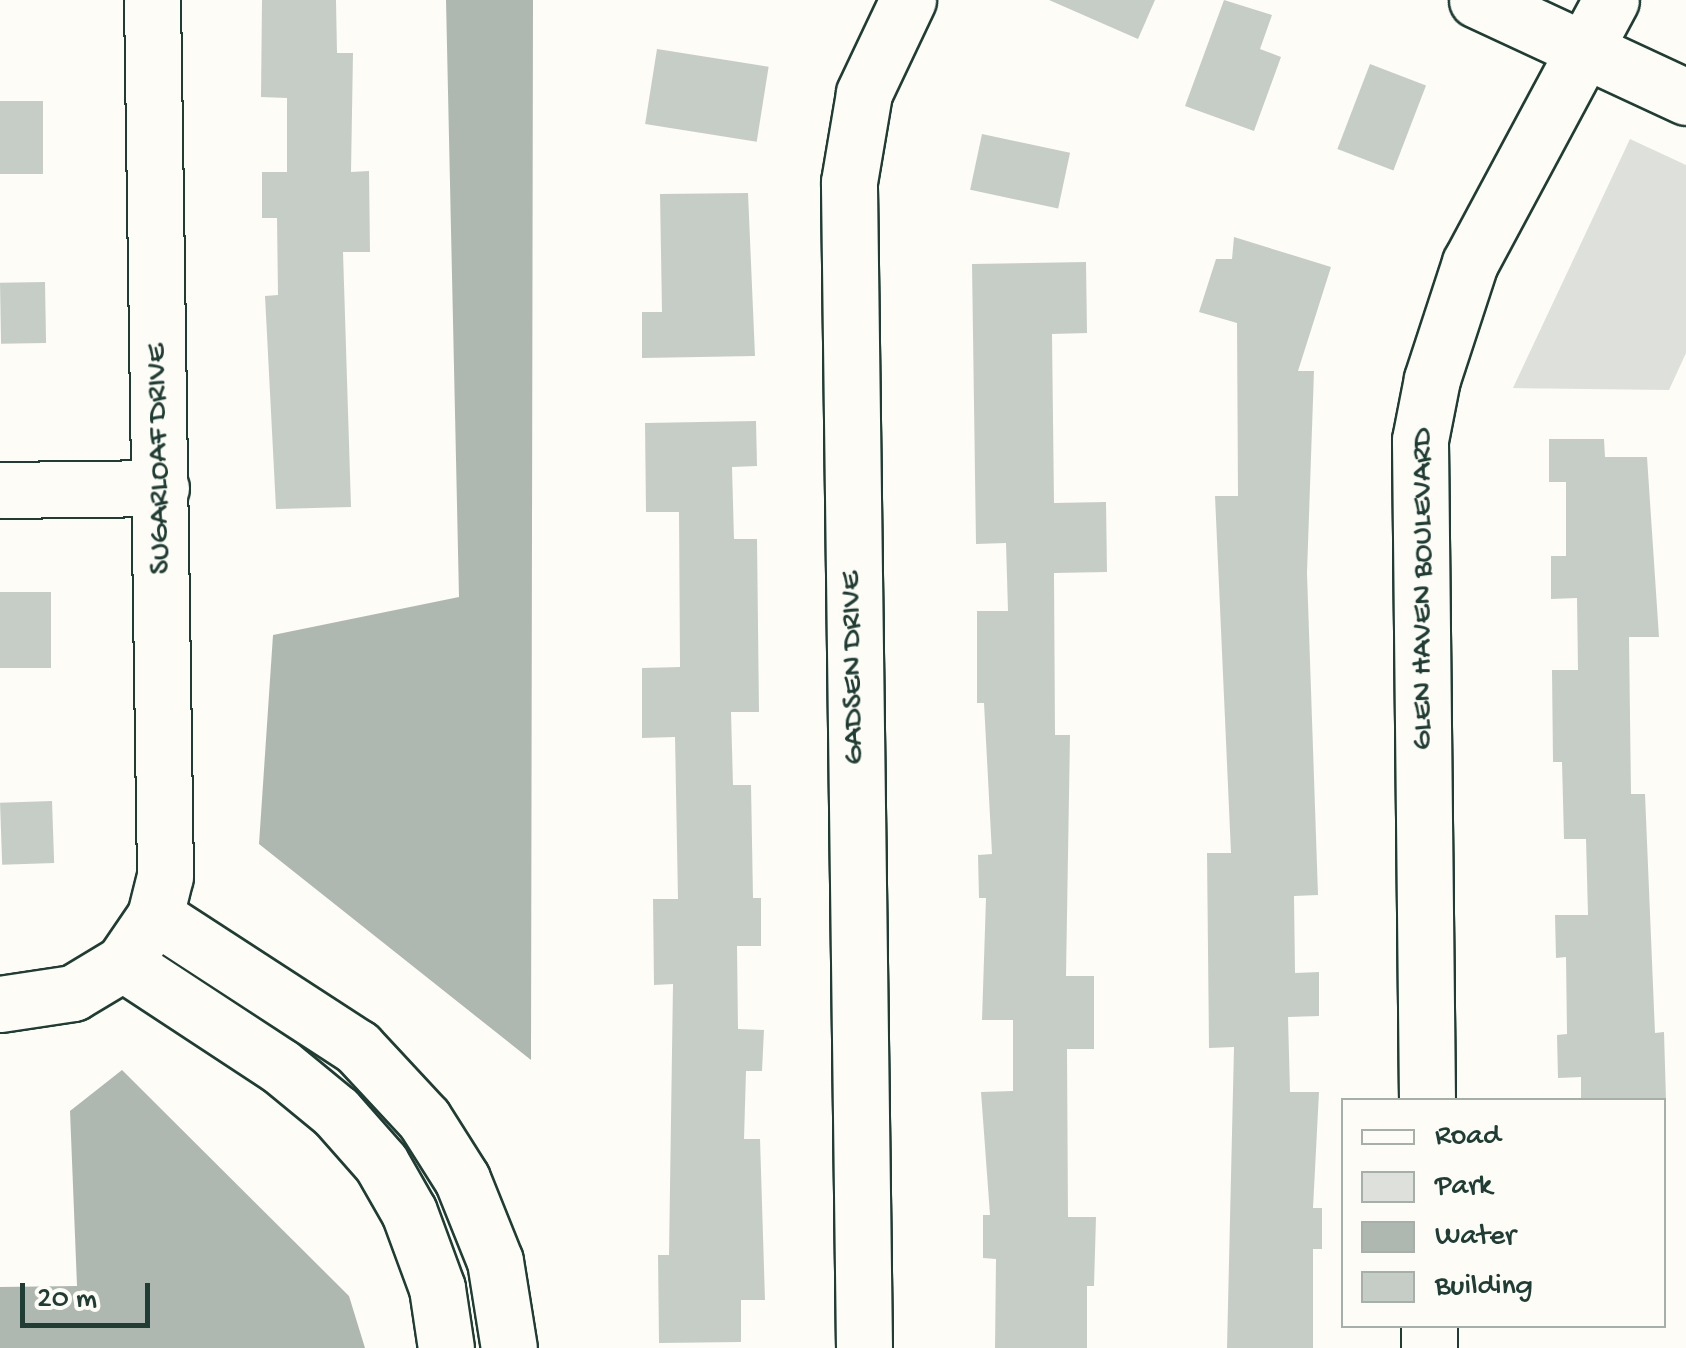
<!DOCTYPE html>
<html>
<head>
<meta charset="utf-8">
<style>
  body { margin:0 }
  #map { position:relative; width:1686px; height:1348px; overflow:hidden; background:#fdfcf7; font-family:"Gochi Hand",sans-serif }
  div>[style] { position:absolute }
  .green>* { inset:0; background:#dde0db }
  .water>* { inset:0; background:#aeb8b1 }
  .building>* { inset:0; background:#c6cdc7; transform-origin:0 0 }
  .roads { filter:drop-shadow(2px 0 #1f3d34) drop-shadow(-2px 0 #1f3d34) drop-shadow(0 2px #1f3d34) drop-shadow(0 -2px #1f3d34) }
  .minor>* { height:55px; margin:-27.5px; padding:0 27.5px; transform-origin:27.5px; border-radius:27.5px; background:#fdfcf7 }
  span { translate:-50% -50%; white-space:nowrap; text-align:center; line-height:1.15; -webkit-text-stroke:9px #fdfcf7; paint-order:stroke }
  .street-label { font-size:30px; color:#1f3d34 }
  .legend { position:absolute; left:1341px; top:1098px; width:325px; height:230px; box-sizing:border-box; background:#fdfcf7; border:2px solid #a4b0a9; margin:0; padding:12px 18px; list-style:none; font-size:30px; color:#1f3d34 }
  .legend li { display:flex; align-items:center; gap:20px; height:50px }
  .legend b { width:50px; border:2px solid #a4b0a9 }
  .scale { position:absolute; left:20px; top:1283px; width:130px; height:45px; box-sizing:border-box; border:5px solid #1f3d34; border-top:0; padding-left:12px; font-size:30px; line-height:35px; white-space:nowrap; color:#1f3d34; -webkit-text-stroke:8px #fdfcf7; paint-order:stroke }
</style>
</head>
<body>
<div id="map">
  <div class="green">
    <div style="clip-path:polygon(1630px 139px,1686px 165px,1686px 353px,1669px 390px,1513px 388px)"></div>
  </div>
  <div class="water">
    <div style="clip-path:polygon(446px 0,533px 0,531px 1060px,259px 844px,273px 635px,459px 597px)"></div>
    <div style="clip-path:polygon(122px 1070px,349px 1296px,365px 1348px,0 1348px,0 1287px,77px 1286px,70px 1111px)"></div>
  </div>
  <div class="building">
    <div style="clip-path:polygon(262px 0,336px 0,337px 53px,353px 53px,351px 172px,369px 171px,370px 252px,343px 252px,351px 507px,276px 509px,265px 296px,278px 295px,277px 218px,262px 218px,262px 172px,287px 172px,287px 98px,261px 97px)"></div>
    <div style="clip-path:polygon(1049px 0,1155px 0,1138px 39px)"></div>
    <div style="clip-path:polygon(1224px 0,1272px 15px,1260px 49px,1281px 57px,1254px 131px,1185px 106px)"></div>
    <div style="left:657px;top:49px;width:113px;height:76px;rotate:9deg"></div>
    <div style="left:1370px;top:64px;width:60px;height:91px;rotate:21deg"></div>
    <div style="left:0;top:101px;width:43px;height:73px"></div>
    <div style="left:982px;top:134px;width:90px;height:57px;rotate:12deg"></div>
    <div style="clip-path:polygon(748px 193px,755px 356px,642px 358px,642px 312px,662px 312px,660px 194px)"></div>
    <div style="clip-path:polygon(1234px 237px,1331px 267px,1298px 371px,1314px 371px,1307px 573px,1318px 895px,1294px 896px,1295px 973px,1319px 972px,1319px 1016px,1288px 1017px,1290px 1092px,1319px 1092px,1313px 1208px,1322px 1208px,1322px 1249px,1313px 1249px,1313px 1348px,1227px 1348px,1234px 1047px,1209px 1048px,1207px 853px,1231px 853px,1215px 496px,1238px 496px,1237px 323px,1199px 312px,1216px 259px,1232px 259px)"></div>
    <div style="clip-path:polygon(1086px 262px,1087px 333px,1052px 334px,1054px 503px,1106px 502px,1107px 572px,1054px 573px,1055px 735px,1070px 735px,1066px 976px,1094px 976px,1094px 1049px,1067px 1049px,1068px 1217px,1096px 1217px,1094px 1286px,1087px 1286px,1087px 1348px,995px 1348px,996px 1259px,983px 1258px,983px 1215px,990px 1215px,981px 1092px,1013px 1091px,1013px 1020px,982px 1020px,986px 898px,979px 898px,978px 855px,992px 854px,984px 703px,977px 703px,977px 611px,1008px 611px,1006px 543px,976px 544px,972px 264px)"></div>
    <div style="left:45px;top:282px;width:61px;height:45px;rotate:89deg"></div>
    <div style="clip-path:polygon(756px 421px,757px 466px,732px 467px,734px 539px,757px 539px,759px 712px,731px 712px,733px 785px,751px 785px,753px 898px,761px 898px,761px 946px,737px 946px,738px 1029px,764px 1030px,762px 1071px,746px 1071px,744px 1139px,760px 1139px,765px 1300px,741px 1300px,741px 1342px,659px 1343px,658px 1255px,669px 1255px,673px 984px,654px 985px,653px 899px,678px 899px,675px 737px,642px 738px,642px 668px,680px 667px,679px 512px,646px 512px,645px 423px)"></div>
    <div style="clip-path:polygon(1549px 439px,1604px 439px,1605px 457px,1647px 457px,1659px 637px,1629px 637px,1631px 794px,1645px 794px,1655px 1033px,1664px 1032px,1666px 1100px,1581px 1100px,1581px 1077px,1558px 1078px,1557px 1035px,1567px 1034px,1566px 957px,1556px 958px,1555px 915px,1588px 915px,1586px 839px,1564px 839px,1562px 762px,1553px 762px,1552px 670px,1578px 670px,1577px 598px,1551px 599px,1551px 556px,1566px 556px,1566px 482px,1549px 482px)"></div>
    <div style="left:51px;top:592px;width:76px;height:51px;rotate:90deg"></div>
    <div style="left:52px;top:801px;width:62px;height:52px;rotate:88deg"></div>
  </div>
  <div class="roads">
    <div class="minor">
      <div style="left:1477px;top:0;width:230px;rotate:24.9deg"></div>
      <div style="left:0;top:490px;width:161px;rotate:-0.7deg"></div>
      <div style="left:155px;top:916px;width:241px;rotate:33deg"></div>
      <div style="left:357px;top:1047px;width:98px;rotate:47.1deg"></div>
      <div style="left:424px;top:1119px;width:71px;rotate:57.7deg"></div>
      <div style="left:462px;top:1179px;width:88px;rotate:68.1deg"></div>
      <div style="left:495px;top:1261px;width:88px;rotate:80.9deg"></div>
      <div style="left:123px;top:963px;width:188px;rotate:33.3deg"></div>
      <div style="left:280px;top:1066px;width:72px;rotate:39.4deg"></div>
      <div style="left:336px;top:1112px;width:68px;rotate:48.6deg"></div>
      <div style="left:381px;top:1163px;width:56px;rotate:60.3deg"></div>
      <div style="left:409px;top:1212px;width:81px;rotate:69.8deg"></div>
      <div style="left:437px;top:1288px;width:61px;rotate:81.5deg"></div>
      <div style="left:0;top:1004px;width:74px;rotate:-8.6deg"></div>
      <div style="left:73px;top:993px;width:58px;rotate:-31deg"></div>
      <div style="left:123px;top:963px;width:57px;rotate:-55.8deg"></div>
      <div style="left:155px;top:916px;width:41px;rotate:-76deg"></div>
      <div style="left:165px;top:876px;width:876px;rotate:-90.85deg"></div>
      <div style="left:1427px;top:1100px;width:660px;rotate:-90.61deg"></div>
      <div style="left:1420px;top:440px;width:62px;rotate:-78.9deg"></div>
      <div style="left:1432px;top:379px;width:122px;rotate:-71.9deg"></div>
      <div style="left:1470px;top:263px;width:298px;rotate:-61.8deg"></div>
      <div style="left:1429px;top:1326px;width:22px;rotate:90deg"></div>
      <div style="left:864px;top:1348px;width:1166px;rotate:-90.74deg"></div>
      <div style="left:849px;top:182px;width:90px;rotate:-80.4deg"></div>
      <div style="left:864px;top:93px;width:103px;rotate:-64.7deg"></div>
    </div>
  </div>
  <div class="street-label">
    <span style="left:161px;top:459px;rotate:-91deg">SUGARLOAF DRIVE</span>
    <span style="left:1425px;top:589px;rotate:-90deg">GLEN HAVEN BOULEVARD</span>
    <span style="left:855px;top:668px;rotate:-91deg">GADSEN DRIVE</span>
  </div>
  <ul class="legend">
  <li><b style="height:12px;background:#fdfcf7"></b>Road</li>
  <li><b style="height:28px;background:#dde0db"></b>Park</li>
  <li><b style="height:28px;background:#aeb8b1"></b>Water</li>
  <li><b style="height:28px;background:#c6cdc7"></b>Building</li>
  </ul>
  <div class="scale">20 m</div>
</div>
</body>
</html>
